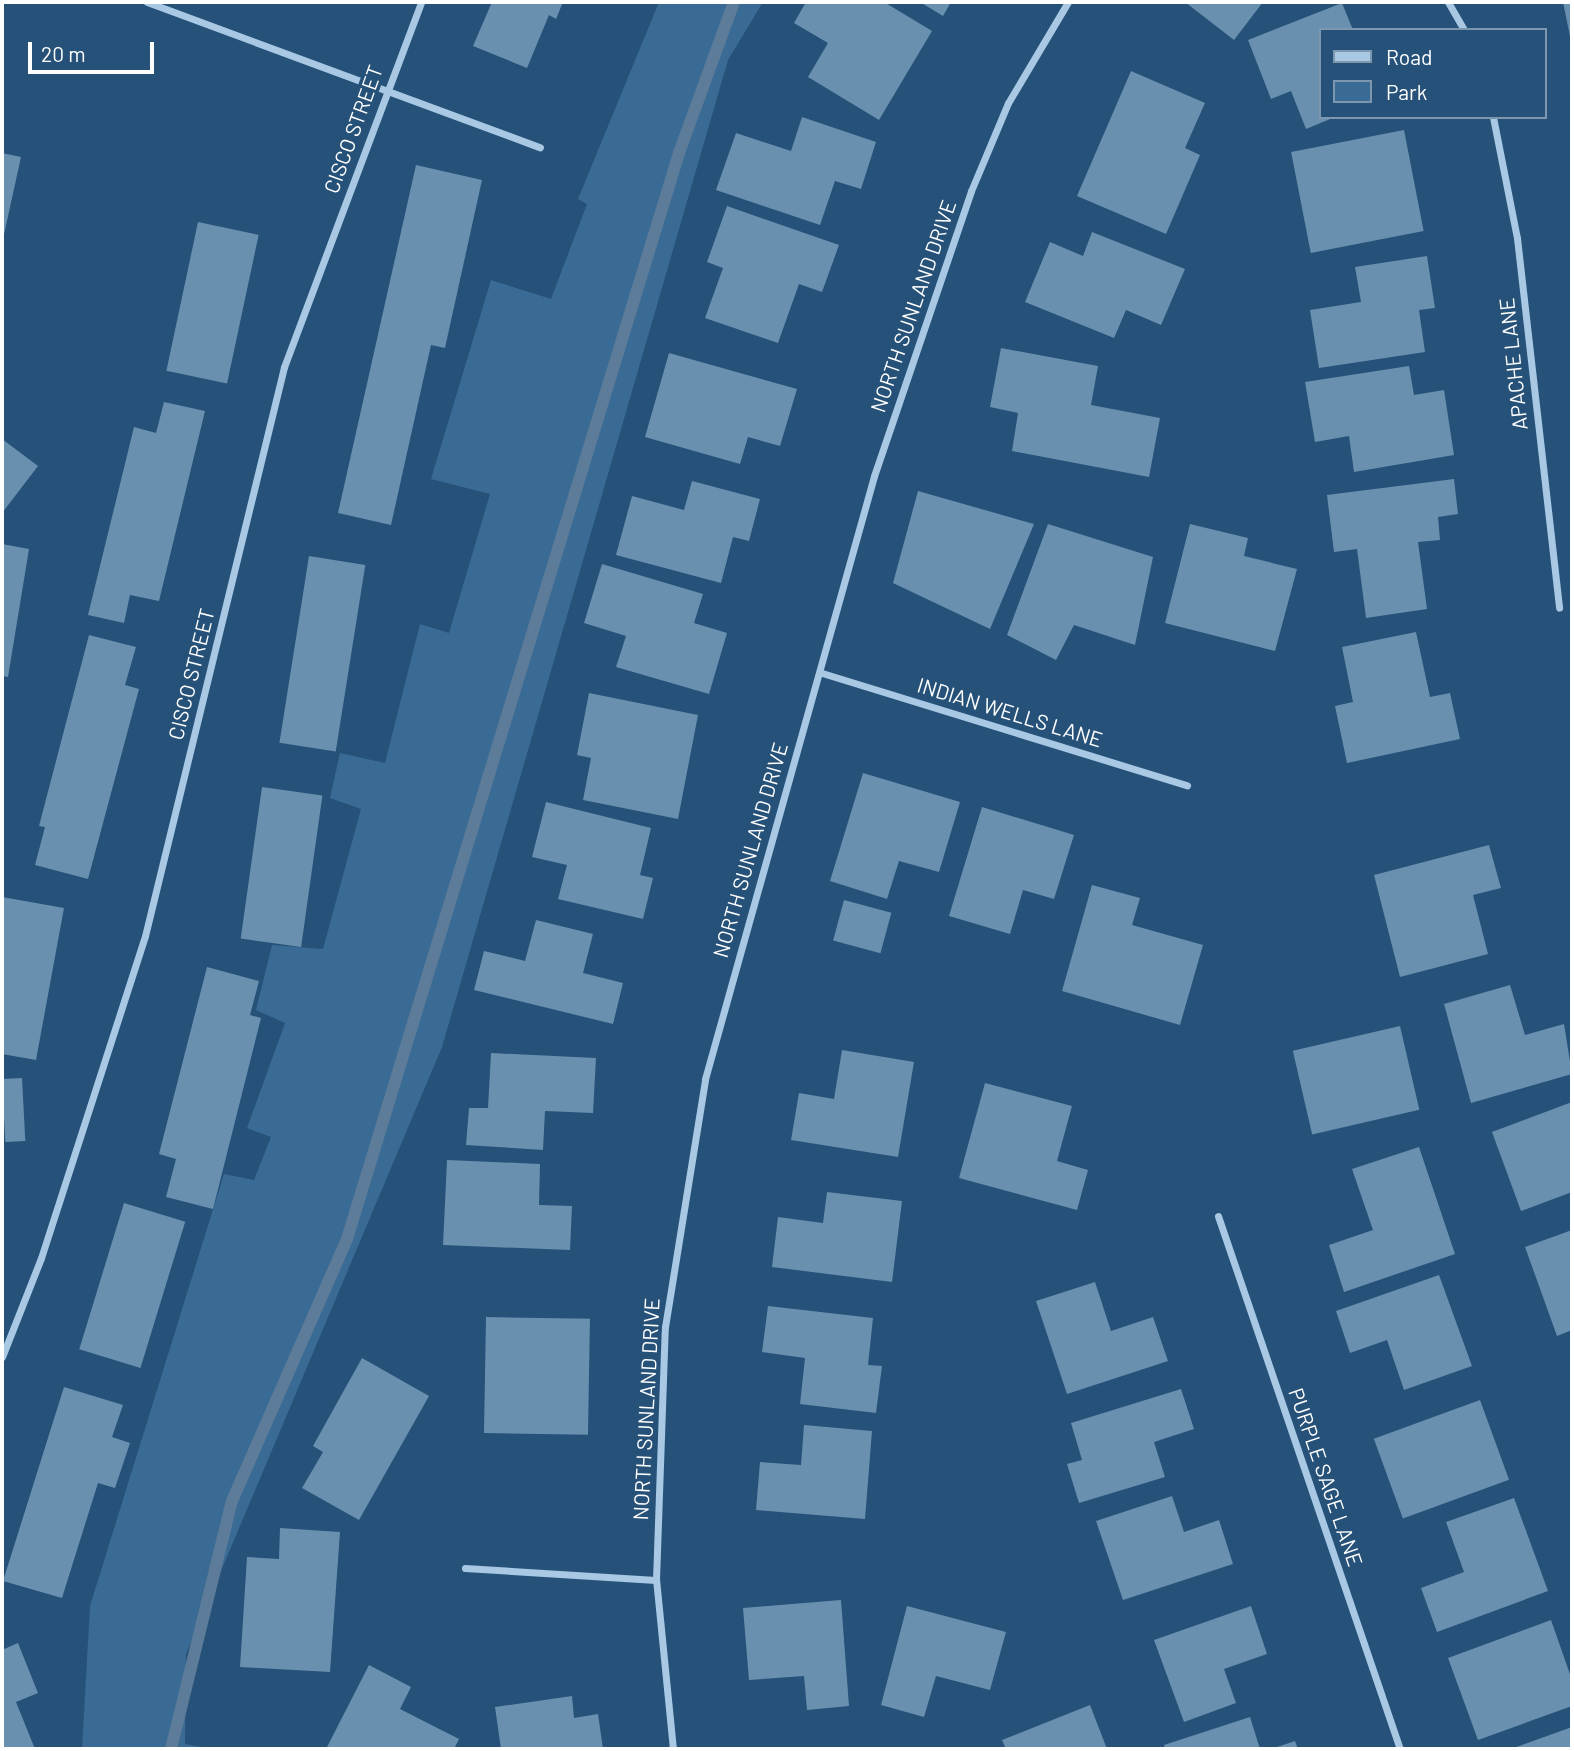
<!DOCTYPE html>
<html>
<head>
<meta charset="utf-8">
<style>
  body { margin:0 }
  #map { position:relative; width:1574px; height:1751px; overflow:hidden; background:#265178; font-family:Barlow,sans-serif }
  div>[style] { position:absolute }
  .green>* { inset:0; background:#3a6b95 }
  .stream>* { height:12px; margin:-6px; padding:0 6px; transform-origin:6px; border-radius:6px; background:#5d7c99 }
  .building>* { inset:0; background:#6a90b0; transform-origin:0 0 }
  .minor>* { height:7px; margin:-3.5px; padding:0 3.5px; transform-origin:3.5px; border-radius:3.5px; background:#a8c8e3 }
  span { translate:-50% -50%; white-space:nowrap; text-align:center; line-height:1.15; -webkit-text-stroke:7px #265178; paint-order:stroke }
  .street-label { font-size:21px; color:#fff }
  .frame { position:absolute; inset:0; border:4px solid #fff; pointer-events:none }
  .legend { position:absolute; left:1319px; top:28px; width:228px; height:91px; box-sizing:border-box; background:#265178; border:2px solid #7d97ae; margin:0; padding:9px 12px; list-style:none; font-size:21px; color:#fff }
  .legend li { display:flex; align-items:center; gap:14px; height:35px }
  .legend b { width:35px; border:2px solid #7d97ae }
  .scale { position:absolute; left:28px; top:42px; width:126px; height:32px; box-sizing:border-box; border:4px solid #fff; border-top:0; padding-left:9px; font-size:21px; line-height:24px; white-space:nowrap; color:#fff; -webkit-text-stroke:5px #265178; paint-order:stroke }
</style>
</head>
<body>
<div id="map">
  <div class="green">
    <div style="clip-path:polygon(659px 2px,763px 2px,728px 60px,442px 1047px,186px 1654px,185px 1744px,213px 1749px,82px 1749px,90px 1606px,224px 1174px,254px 1180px,271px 1137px,247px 1128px,285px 1023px,256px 1010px,272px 945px,323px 949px,361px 809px,330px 798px,340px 753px,385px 763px,420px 624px,449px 633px,490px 494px,431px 479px,491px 280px,551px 299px,587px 204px,578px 199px)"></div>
  </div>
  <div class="stream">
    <div style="left:171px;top:1749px;width:255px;rotate:-76.2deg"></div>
    <div style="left:232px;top:1501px;width:286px;rotate:-66.3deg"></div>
    <div style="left:347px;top:1239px;width:1136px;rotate:-73deg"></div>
    <div style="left:679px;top:153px;width:161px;rotate:-70deg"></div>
  </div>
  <div class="building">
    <div style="clip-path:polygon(492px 2px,563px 2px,556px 19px,549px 15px,527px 68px,473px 46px)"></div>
    <div style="clip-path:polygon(806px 2px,884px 2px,932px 31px,879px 120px,808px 77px,828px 43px,794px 23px)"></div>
    <div style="clip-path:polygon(920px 2px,951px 2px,943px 16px)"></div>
    <div style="clip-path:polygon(1185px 2px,1263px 2px,1234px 40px)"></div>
    <div style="clip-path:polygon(1563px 2px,1572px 2px,1572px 41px,1571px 41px)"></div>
    <div style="clip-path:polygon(1342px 3px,1353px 30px,1320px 30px,1320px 117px,1335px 117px,1306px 129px,1291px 91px,1271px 99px,1248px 40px)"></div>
    <div style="clip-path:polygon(1131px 71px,1205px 103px,1185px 148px,1200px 155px,1166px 234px,1077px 196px)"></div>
    <div style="clip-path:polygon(802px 117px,876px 142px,861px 189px,835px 181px,820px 225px,716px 190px,736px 133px,791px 151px)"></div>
    <div style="left:1404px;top:130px;width:103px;height:115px;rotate:79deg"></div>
    <div style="clip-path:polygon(2px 153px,21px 157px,3px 239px,2px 239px)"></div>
    <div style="clip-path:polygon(416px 165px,482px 180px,445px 348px,431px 345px,391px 525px,338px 513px)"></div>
    <div style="clip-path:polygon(727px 206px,839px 245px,822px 292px,799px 284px,778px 343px,705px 318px,723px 268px,707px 262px)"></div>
    <div style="left:198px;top:222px;width:62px;height:152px;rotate:12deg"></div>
    <div style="clip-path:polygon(1092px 232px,1185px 269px,1161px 325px,1126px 310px,1114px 338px,1025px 302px,1050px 242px,1083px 256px)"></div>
    <div style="clip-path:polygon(1427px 256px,1435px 308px,1419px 310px,1425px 352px,1319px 368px,1310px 310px,1361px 302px,1355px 267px)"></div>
    <div style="clip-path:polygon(1001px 348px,1098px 366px,1091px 405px,1160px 418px,1149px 477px,1012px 451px,1018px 413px,990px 407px)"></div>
    <div style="clip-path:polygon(669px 353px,797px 389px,780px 446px,748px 437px,740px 464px,645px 437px)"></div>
    <div style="clip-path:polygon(1409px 366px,1414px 395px,1444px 390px,1454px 455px,1354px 472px,1349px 436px,1315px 442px,1305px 382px)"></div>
    <div style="clip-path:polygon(164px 402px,205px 411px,159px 601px,130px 595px,124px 623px,88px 615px,134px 427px,156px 433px)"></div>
    <div style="clip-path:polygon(2px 439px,38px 466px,2px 513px)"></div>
    <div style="clip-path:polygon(1454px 479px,1458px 514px,1438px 517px,1440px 540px,1418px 542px,1427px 609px,1366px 618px,1357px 549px,1334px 552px,1327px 495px)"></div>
    <div style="clip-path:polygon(692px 481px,760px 499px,749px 541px,733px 537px,721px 583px,616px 555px,632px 496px,684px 510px)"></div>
    <div style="clip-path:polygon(918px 491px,1034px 524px,990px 629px,893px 583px)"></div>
    <div style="clip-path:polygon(1048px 524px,1153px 557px,1135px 645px,1074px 625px,1056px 660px,1007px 635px)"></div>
    <div style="clip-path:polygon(1190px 524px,1248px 538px,1244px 556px,1297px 569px,1275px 651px,1165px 623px)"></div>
    <div style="clip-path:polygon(2px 544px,29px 549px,8px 677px,2px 676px)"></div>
    <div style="left:309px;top:556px;width:57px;height:189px;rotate:9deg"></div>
    <div style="clip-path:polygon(602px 564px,703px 594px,694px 623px,727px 633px,709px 694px,616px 667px,626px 636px,584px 623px)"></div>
    <div style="clip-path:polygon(1416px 632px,1430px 697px,1450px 693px,1460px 739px,1347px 763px,1335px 706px,1353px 702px,1342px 647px)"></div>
    <div style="clip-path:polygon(89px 635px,136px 647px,125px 685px,139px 689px,88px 879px,35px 865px,45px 827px,39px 826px)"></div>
    <div style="clip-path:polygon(589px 693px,698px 715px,678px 819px,583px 800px,591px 758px,577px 755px)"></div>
    <div style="clip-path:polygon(863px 773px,960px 802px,939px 872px,899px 861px,887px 899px,830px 881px)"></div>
    <div style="left:262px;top:787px;width:61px;height:153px;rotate:8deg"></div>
    <div style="clip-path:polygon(546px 802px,651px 828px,640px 875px,653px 878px,643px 919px,558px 899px,567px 865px,532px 857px)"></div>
    <div style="clip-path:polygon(982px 807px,1074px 835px,1054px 899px,1023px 890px,1010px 934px,949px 916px)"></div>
    <div style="clip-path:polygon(1489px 845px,1501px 888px,1473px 895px,1488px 954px,1400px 977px,1374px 875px)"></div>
    <div style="clip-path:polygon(1092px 885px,1140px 898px,1132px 925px,1203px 945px,1180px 1025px,1062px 991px)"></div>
    <div style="clip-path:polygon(2px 897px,64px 908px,36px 1060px,2px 1054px)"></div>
    <div style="left:844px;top:900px;width:49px;height:42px;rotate:15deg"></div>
    <div style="clip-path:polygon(536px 920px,593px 934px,583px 973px,623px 983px,613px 1024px,474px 990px,484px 951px,525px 961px)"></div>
    <div style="clip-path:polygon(207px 967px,259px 981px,250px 1015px,261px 1018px,213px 1209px,166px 1197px,176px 1159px,159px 1154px)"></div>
    <div style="clip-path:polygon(1510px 985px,1525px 1035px,1564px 1024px,1572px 1074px,1471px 1103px,1444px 1004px)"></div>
    <div style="left:1400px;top:1026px;width:86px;height:110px;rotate:77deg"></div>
    <div style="clip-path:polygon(842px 1050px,914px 1062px,898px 1157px,791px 1140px,799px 1093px,834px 1099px)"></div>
    <div style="clip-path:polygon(491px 1053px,596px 1058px,593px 1113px,545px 1111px,543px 1150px,466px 1145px,469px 1108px,488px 1108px)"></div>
    <div style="left:22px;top:1078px;width:63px;height:20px;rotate:87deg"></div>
    <div style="clip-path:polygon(985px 1083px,1072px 1106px,1057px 1161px,1088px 1170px,1077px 1210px,959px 1178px)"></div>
    <div style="clip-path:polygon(1572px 1102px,1572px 1192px,1521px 1211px,1492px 1132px)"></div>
    <div style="clip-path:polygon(1419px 1147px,1455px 1254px,1344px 1292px,1329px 1245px,1373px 1230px,1352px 1169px)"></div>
    <div style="clip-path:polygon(447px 1160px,540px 1164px,539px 1205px,572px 1206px,570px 1250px,443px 1245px)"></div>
    <div style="clip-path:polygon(827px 1192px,902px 1201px,892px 1282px,772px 1267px,778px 1217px,823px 1223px)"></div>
    <div style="left:124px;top:1203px;width:64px;height:153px;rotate:17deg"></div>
    <div style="clip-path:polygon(1572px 1230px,1572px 1330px,1557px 1336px,1525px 1247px)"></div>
    <div style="clip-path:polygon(1439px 1275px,1472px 1366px,1404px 1390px,1387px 1340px,1350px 1353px,1336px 1311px)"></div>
    <div style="clip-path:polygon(1095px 1282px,1111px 1331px,1153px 1317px,1168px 1361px,1067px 1394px,1036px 1301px)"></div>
    <div style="clip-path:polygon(768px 1306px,873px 1318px,868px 1365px,882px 1366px,876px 1413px,800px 1404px,805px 1358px,762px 1352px)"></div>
    <div style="left:486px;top:1317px;width:104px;height:116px;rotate:1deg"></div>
    <div style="clip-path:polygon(362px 1358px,429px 1396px,359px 1520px,302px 1488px,323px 1452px,313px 1446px)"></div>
    <div style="clip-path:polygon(64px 1387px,123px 1405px,112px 1437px,130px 1443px,115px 1488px,98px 1483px,62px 1598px,3px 1581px)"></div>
    <div style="clip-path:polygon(1181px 1389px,1194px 1429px,1154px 1442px,1165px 1477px,1079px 1503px,1067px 1464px,1082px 1460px,1071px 1423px)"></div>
    <div style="left:1480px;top:1400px;width:85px;height:113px;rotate:70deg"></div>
    <div style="clip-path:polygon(804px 1425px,872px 1431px,865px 1519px,756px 1510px,760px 1462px,801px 1465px)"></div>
    <div style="clip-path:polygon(1172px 1496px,1184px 1532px,1219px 1520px,1233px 1564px,1123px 1600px,1096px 1521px)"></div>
    <div style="clip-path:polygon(1514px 1498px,1548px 1591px,1437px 1632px,1421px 1588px,1464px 1572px,1446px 1522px)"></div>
    <div style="clip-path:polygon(280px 1528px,340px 1532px,330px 1672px,240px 1667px,247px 1557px,279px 1559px)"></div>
    <div style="clip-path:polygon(841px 1600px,849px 1706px,807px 1710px,804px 1676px,749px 1680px,743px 1608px)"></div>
    <div style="clip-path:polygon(907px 1606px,1006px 1632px,990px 1690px,936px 1676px,924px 1717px,881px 1705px)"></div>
    <div style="clip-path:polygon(1251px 1606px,1267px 1654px,1224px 1669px,1236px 1703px,1184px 1722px,1154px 1640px)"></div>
    <div style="clip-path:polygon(1551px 1620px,1572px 1680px,1572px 1706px,1478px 1740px,1448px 1658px)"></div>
    <div style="clip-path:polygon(18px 1643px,38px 1693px,16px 1702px,35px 1749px,2px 1749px,2px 1650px)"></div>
    <div style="clip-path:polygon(369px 1665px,411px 1687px,400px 1709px,459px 1739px,454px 1749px,326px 1749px)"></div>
    <div style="clip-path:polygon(572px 1696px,574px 1718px,598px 1714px,603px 1749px,501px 1749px,495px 1707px)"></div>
    <div style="clip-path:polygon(1090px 1705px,1107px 1749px,1006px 1749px,1002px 1740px)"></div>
    <div style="clip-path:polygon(1250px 1717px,1260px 1749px,1165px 1749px,1164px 1745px)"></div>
    <div style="clip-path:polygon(1572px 1727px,1572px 1749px,1511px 1749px)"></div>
    <div style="clip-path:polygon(1295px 1741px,1298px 1749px,1271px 1749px)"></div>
  </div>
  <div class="minor">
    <div style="left:147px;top:2px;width:419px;rotate:20.3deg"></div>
    <div style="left:1448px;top:2px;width:32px;rotate:60deg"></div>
    <div style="left:1493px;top:117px;width:123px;rotate:78.8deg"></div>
    <div style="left:1517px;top:238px;width:372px;rotate:83.5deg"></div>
    <div style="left:822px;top:673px;width:382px;rotate:17.1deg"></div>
    <div style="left:1218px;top:1216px;width:563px;rotate:71.15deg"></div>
    <div style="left:2px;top:1357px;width:106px;rotate:-68.5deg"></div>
    <div style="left:41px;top:1258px;width:338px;rotate:-72.1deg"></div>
    <div style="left:145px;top:936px;width:586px;rotate:-76.27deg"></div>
    <div style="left:284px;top:367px;width:390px;rotate:-69.4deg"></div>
    <div style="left:465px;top:1568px;width:191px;rotate:3.6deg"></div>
    <div style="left:673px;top:1749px;width:170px;rotate:-95.7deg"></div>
    <div style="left:656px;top:1580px;width:253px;rotate:-88deg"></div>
    <div style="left:665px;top:1327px;width:251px;rotate:-80.8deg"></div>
    <div style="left:705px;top:1079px;width:626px;rotate:-74.34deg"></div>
    <div style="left:874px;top:476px;width:301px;rotate:-71.2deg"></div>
    <div style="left:971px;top:191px;width:95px;rotate:-67.2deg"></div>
    <div style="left:1008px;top:103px;width:117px;rotate:-59.3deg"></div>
  </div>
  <div class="street-label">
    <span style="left:353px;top:129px;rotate:-70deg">CISCO STREET</span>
    <span style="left:913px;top:306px;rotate:-71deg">NORTH SUNLAND DRIVE</span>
    <span style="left:1513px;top:364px;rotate:-96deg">APACHE LANE</span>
    <span style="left:191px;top:674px;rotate:-76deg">CISCO STREET</span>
    <span style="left:1010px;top:712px;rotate:17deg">INDIAN WELLS LANE</span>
    <span style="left:750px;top:850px;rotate:-74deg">NORTH SUNLAND DRIVE</span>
    <span style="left:646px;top:1409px;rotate:-87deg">NORTH SUNLAND DRIVE</span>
    <span style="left:1326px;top:1477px;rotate:71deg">PURPLE SAGE LANE</span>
  </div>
  <div class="frame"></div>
  <ul class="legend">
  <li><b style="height:9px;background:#a8c8e3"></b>Road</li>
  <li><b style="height:19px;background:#3a6b95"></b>Park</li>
  </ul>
  <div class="scale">20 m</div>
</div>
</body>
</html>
